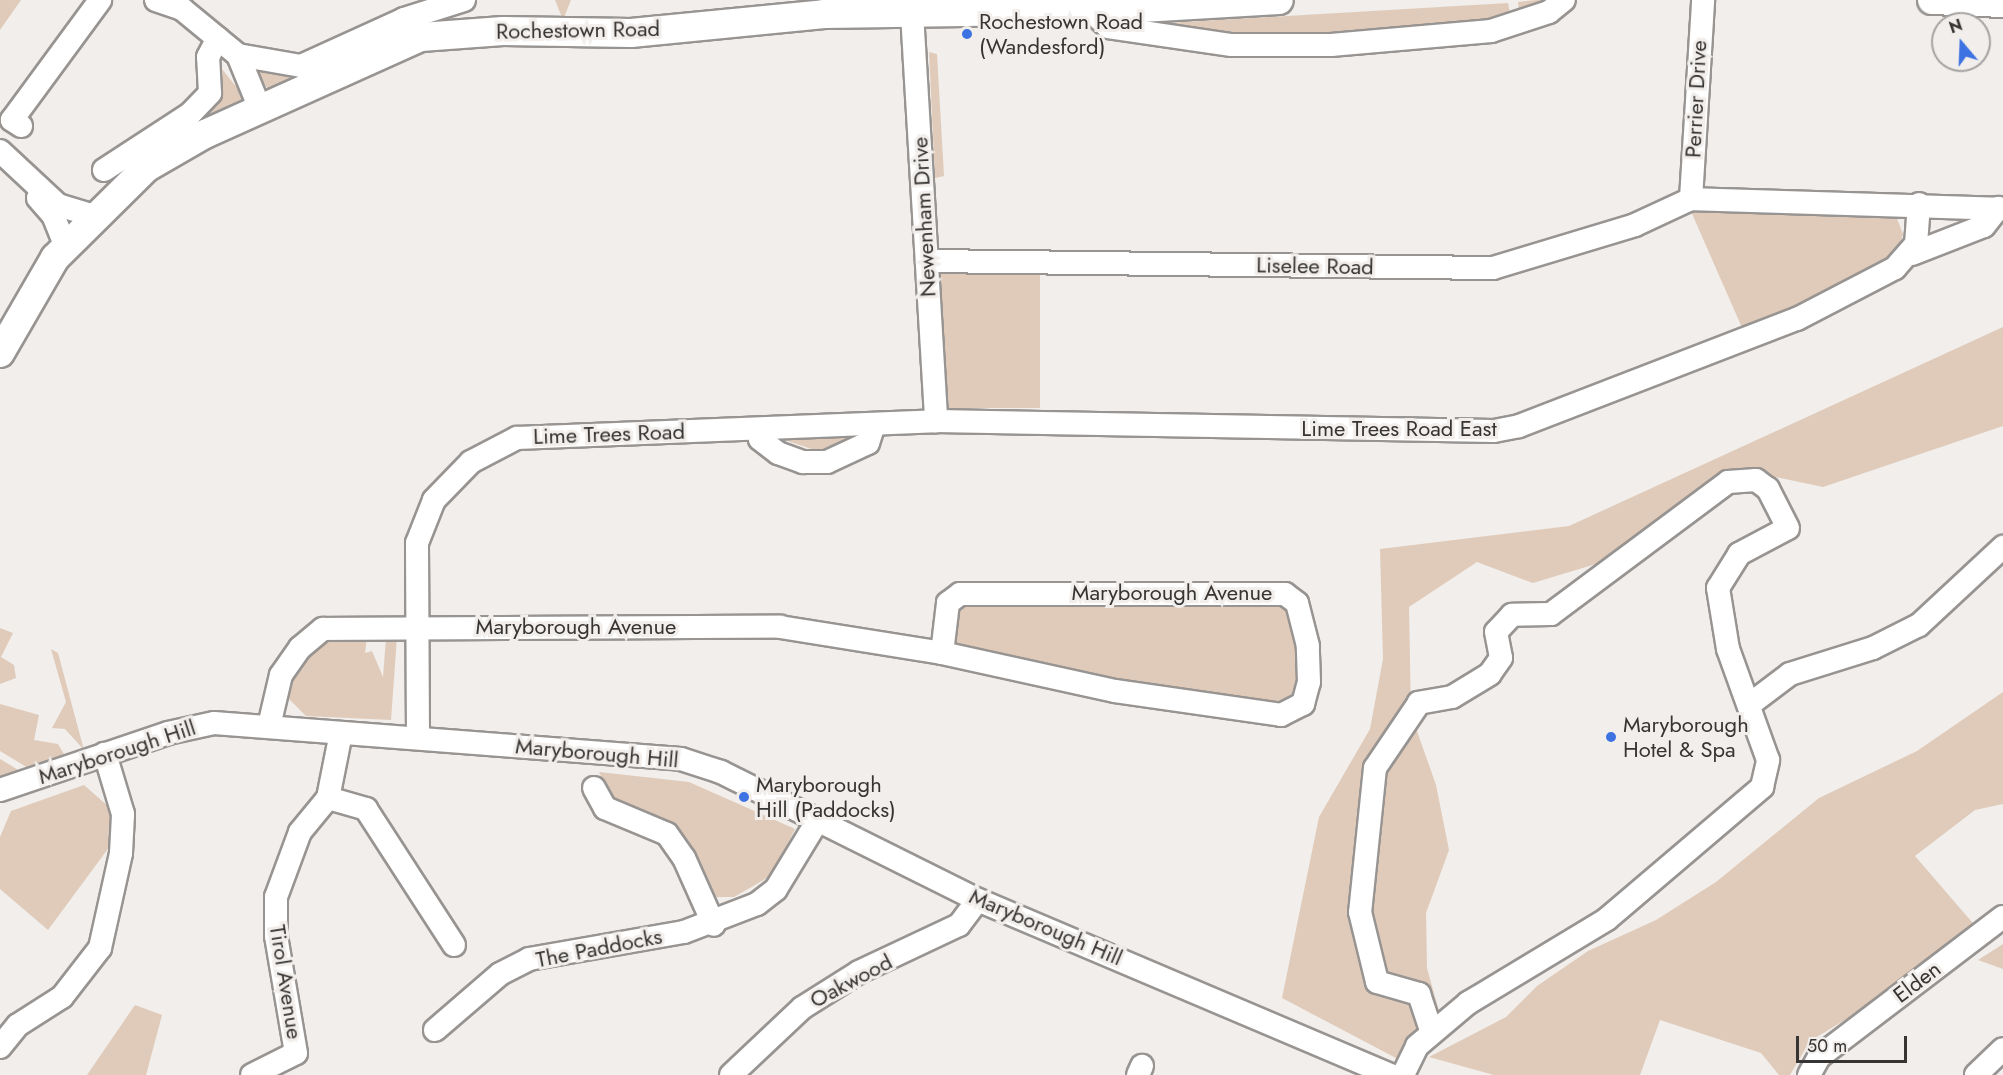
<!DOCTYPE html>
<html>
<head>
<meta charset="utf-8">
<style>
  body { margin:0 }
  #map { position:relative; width:2003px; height:1075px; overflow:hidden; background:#f1eeeb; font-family:Jost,sans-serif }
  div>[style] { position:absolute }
  .green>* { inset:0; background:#e0cbba; transform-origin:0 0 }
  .roads { filter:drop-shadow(2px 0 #979492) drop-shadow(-2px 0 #979492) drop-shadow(0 2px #979492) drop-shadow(0 -2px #979492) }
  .minor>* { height:22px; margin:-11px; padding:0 11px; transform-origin:11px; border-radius:11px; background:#fff }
  .major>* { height:28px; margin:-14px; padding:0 14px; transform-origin:14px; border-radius:14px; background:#fff }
  .dots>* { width:16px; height:16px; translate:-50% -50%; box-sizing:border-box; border:3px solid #f1eeeb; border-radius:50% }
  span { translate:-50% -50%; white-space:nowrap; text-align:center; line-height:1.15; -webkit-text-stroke:6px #f1eeeb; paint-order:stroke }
  .poi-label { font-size:22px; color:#363534 }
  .left { translate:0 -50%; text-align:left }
  .street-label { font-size:22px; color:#363534 }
  .north { position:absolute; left:1931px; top:12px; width:60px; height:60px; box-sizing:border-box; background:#f1eeeb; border:2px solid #a6a4a2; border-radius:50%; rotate:341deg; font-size:16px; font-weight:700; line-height:24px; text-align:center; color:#363534 }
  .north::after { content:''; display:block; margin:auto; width:21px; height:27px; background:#3c72e1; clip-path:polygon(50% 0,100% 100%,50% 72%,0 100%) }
  .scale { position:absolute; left:1796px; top:1036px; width:111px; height:27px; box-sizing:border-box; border:3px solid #363534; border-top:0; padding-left:8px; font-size:18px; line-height:21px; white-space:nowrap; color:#363534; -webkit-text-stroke:4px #f1eeeb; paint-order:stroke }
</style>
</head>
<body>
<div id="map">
  <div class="green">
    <div style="clip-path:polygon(0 0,21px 0,0 30px)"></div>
    <div style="clip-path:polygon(555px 0,571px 0,563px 20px)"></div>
    <div style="clip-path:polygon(1536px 0,1554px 0,1519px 13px,1518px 2px)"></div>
    <div style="clip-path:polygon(1508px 3px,1510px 14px,1485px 27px,1232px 41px,1133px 25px)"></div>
    <div style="clip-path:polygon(929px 52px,937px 54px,944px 176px,935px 178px)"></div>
    <div style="clip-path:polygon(242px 57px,303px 77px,269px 90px)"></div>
    <div style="clip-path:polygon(214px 59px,250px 104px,165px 141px,178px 127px)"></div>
    <div style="clip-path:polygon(1690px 209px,1896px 216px,1903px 234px,1898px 252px,1869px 273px,1743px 330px)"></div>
    <div style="left:938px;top:270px;width:102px;height:138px"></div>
    <div style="clip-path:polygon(2003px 327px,2003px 426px,1823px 487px,1733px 468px,1609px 560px,1533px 583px,1477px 562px,1409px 607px,1411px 714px,1436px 785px,1449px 850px,1426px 913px,1427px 968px,1442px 1022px,1396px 1058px,1282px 998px,1319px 817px,1370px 729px,1383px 659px,1380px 549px,1569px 526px)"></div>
    <div style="clip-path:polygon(858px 431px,859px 439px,829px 455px,779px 438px)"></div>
    <div style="clip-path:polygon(948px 603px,1297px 603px,1305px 696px,1275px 714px,942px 653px)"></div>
    <div style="clip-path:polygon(0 628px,13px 633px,1px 657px,14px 665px,16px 678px,0 684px)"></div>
    <div style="clip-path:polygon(397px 637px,391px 720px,306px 716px,285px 695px,304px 656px,326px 640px,367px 638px,365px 653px,372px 651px,383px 677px,386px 638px)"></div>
    <div style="clip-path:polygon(51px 649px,58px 653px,84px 750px,65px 729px,52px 728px,66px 702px)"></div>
    <div style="clip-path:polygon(2003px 692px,2003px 804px,1975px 810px,1915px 856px,1984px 936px,1810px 1041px,1790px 1075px,1779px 1075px,1761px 1053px,1660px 1020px,1640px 1075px,1494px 1075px,1429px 1057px,1506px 1017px,1537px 986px,1588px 951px,1656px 920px,1716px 882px,1819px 798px,1917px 751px)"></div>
    <div style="clip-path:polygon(0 704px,39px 715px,34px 740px,58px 744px,64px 754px,28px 768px,0 751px)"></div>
    <div style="clip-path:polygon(0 759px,20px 771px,0 776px)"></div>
    <div style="clip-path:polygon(599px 772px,689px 782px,795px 829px,772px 875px,734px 897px,712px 897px,684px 842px,613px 801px)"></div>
    <div style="clip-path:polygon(84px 785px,117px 814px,113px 842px,48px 930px,0 889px,0 837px,11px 811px)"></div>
    <div style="clip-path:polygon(2003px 944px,2003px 969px,1978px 960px)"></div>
    <div style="clip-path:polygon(135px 1005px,162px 1015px,146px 1075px,87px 1075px)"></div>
  </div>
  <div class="roads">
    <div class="minor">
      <div style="left:156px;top:0;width:28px;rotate:19deg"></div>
      <div style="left:182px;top:9px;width:72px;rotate:39.4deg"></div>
      <div style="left:238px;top:55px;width:58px;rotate:67.8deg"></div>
      <div style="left:1091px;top:11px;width:23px;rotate:43deg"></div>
      <div style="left:1108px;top:27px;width:125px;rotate:8.3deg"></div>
      <div style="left:1232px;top:45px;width:99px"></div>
      <div style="left:1331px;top:45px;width:161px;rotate:-5deg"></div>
      <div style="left:1491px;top:31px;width:61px;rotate:-18.1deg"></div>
      <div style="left:1549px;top:12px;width:19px;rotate:-39deg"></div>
      <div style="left:912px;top:13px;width:409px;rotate:86.6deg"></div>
      <div style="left:238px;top:55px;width:64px;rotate:9.9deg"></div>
      <div style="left:301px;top:66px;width:113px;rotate:-24.5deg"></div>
      <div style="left:404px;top:19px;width:63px;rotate:-17.6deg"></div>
      <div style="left:21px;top:126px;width:11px;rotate:-146deg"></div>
      <div style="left:12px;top:120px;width:149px;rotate:-53.7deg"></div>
      <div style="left:0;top:151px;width:79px;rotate:43deg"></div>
      <div style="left:58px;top:205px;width:37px;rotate:17deg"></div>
      <div style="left:104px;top:170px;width:103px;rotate:-33.1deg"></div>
      <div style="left:190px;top:114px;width:29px;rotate:-46deg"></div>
      <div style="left:210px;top:93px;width:36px;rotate:-93deg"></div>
      <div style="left:208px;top:57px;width:21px;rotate:-62deg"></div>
      <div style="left:38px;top:198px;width:23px;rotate:49deg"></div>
      <div style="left:53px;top:215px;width:32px;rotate:68deg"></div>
      <div style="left:1691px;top:199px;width:312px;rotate:1.8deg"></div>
      <div style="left:1691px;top:199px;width:199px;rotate:-86.5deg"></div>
      <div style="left:1912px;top:254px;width:77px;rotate:-21.3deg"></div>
      <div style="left:1984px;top:226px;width:23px;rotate:-52deg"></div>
      <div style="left:927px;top:261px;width:566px;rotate:0.71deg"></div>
      <div style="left:1493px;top:268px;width:148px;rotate:-16.8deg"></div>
      <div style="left:1635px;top:225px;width:62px;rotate:-24.9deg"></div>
      <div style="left:758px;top:429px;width:10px;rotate:79deg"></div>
      <div style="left:760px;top:439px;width:23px;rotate:38deg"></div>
      <div style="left:778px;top:453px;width:27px;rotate:20deg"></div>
      <div style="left:803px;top:462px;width:24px"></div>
      <div style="left:827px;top:462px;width:45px;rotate:-24.9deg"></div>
      <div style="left:868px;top:443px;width:19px;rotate:-72deg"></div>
      <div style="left:1749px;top:705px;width:51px;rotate:-37.1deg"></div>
      <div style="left:1790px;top:674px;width:87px;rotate:-17.4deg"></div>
      <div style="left:1873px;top:648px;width:51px;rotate:-26.6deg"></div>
      <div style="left:1919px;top:625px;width:115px;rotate:-42.9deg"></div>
      <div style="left:269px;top:726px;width:52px;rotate:-76.8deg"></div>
      <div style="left:281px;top:675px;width:33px;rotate:-55deg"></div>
      <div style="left:300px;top:648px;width:30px;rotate:-40deg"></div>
      <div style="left:323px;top:629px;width:457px;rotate:-0.3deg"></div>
      <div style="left:780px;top:627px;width:164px;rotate:9.1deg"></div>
      <div style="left:942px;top:653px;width:177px;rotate:12.4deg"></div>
      <div style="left:1115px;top:691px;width:168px;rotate:8.2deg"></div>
      <div style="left:1281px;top:715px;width:25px;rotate:-27deg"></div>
      <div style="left:1303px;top:704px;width:23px;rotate:-75deg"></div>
      <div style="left:1309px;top:682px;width:36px;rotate:-92deg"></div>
      <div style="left:1308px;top:646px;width:44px;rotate:-104.3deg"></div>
      <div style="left:1297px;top:603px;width:15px;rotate:-143deg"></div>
      <div style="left:1285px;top:594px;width:325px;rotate:180deg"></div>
      <div style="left:960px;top:594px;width:15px;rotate:143deg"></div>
      <div style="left:948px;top:603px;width:50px;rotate:96.8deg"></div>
      <div style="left:418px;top:737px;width:194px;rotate:-90.3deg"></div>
      <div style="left:417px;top:543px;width:46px;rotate:-68.4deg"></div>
      <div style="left:434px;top:500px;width:53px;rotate:-45.8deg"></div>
      <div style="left:471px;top:462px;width:52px;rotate:-27.6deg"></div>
      <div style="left:517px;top:438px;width:419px;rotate:-2.3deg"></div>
      <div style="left:936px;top:421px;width:558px;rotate:1.03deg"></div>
      <div style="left:1494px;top:431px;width:25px;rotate:-11deg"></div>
      <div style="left:1519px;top:426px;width:298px;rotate:-21.1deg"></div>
      <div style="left:1797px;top:319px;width:110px;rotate:-27.5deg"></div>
      <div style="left:1895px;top:268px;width:32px;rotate:-49deg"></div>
      <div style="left:1916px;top:244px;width:40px;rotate:-85.7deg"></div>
      <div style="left:594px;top:788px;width:23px;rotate:61deg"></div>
      <div style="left:605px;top:808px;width:67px;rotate:22.8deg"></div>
      <div style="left:667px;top:834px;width:29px;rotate:55deg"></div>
      <div style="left:684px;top:858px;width:73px;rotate:65.9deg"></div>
      <div style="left:0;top:790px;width:177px;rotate:-18.7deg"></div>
      <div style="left:168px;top:733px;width:47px;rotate:-12.3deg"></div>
      <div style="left:214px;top:723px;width:468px;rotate:4.4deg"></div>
      <div style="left:681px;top:759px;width:42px;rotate:18deg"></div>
      <div style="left:721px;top:772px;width:287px;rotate:26.5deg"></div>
      <div style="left:978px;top:900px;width:449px;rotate:23deg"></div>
      <div style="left:328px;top:798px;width:40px;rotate:16deg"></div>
      <div style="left:366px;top:809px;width:162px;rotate:57.1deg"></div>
      <div style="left:435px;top:1030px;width:86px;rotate:-40.7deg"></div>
      <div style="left:500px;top:974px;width:33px;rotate:-27deg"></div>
      <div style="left:529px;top:959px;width:157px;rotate:-9.9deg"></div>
      <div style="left:684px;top:932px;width:78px;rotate:-21deg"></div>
      <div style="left:757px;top:904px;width:24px;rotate:-38deg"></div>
      <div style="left:776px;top:889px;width:81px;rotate:-58.7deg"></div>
      <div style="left:0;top:1047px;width:28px;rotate:-51deg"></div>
      <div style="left:18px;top:1025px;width:52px;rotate:-32.5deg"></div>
      <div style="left:62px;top:997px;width:62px;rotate:-52.2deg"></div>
      <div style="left:100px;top:948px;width:97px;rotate:-77.5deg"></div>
      <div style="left:121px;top:853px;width:39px;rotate:-87deg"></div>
      <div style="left:123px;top:814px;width:63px;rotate:-106.7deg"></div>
      <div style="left:252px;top:1075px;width:49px;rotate:-26.6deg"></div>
      <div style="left:296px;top:1053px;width:119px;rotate:-99.7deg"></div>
      <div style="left:276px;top:936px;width:39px;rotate:-90deg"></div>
      <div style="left:276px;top:897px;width:69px;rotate:-69.7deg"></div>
      <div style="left:300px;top:832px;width:44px;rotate:-50.5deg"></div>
      <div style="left:328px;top:798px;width:66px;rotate:-78.7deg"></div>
      <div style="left:731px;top:1075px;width:98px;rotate:-43.3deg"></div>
      <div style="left:802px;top:1008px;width:67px;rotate:-32.3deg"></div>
      <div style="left:859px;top:972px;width:110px;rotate:-25.2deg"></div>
      <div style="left:959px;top:925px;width:31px;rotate:-53deg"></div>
      <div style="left:1138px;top:1075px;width:10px;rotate:-66deg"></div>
      <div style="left:1403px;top:1075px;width:32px;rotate:-64deg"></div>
      <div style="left:1417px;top:1046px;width:67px;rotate:-40.1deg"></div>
      <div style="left:1468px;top:1003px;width:162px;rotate:-31.1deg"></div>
      <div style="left:1607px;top:919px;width:204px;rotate:-40.4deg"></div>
      <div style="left:1762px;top:787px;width:28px;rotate:-77deg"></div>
      <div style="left:1768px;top:760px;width:118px;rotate:-109.8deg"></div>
      <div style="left:1728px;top:649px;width:62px;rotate:-99.3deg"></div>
      <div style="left:1718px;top:588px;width:40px;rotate:-58deg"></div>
      <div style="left:1739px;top:554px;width:55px;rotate:-28deg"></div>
      <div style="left:1788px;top:528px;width:44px;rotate:-117.1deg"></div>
      <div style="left:1768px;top:489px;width:15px;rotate:-143deg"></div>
      <div style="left:1756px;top:480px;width:28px;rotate:176deg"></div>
      <div style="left:1728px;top:482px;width:221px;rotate:143.3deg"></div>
      <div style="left:1551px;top:614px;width:39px;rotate:179deg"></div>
      <div style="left:1512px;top:615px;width:23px;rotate:133deg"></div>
      <div style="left:1496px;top:632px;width:26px;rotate:79deg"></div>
      <div style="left:1501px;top:658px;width:19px;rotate:125deg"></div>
      <div style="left:1490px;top:674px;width:44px;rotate:148.8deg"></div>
      <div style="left:1452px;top:697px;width:34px;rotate:170deg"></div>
      <div style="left:1419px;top:703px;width:78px;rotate:124.1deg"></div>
      <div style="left:1375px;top:768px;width:145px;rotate:95.9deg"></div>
      <div style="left:1360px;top:912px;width:72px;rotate:76.3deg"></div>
      <div style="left:1377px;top:982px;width:44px;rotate:15.9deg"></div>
      <div style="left:1419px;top:994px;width:41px;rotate:71.6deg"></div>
      <div style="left:1809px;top:1075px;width:21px;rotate:-61deg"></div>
      <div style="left:1819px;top:1057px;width:231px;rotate:-37.3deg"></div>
      <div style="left:1976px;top:1075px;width:37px;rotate:-44deg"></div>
    </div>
    <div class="major">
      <div style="left:1932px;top:0;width:71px;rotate:2.4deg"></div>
      <div style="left:0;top:353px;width:110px;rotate:-59.9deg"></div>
      <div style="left:55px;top:258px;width:128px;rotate:-44.7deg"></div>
      <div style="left:146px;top:168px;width:68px;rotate:-30deg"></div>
      <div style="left:205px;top:134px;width:237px;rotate:-24.2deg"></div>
      <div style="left:421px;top:37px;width:82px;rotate:-4.2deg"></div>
      <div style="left:503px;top:31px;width:128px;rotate:0.9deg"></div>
      <div style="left:631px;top:33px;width:194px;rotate:-5.6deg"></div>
      <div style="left:824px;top:14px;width:283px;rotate:-0.8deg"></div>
      <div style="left:1107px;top:10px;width:172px;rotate:-3.3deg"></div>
    </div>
  </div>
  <div class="dots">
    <div style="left:967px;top:34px;background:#3c72e1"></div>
    <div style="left:1611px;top:737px;background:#3c72e1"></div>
    <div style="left:744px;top:797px;background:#3c72e1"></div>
  </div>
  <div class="poi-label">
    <span class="left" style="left:979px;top:34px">Rochestown Road<br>(Wandesford)</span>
    <span class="left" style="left:1623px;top:737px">Maryborough<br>Hotel &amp; Spa</span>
    <span class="left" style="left:756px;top:797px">Maryborough<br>Hill (Paddocks)</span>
  </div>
  <div class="street-label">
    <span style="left:578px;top:30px;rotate:-1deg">Rochestown Road</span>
    <span style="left:1696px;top:99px;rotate:-87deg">Perrier Drive</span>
    <span style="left:924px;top:217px;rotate:-93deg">Newenham Drive</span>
    <span style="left:1315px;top:266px;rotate:1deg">Liselee Road</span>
    <span style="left:1399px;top:429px">Lime Trees Road East</span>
    <span style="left:609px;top:434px;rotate:-2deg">Lime Trees Road</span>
    <span style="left:1172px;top:593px">Maryborough Avenue</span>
    <span style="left:576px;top:627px">Maryborough Avenue</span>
    <span style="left:117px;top:752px;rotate:-18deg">Maryborough Hill</span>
    <span style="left:597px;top:753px;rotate:5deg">Maryborough Hill</span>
    <span style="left:1046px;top:927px;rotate:23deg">Maryborough Hill</span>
    <span style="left:599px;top:948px;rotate:-11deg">The Paddocks</span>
    <span style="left:851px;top:981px;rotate:-28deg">Oakwood</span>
    <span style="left:286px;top:982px;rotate:81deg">Tirol Avenue</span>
    <span style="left:1917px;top:982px;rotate:-37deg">Elden</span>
  </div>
  <div class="north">N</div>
  <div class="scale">50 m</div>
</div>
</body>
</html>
